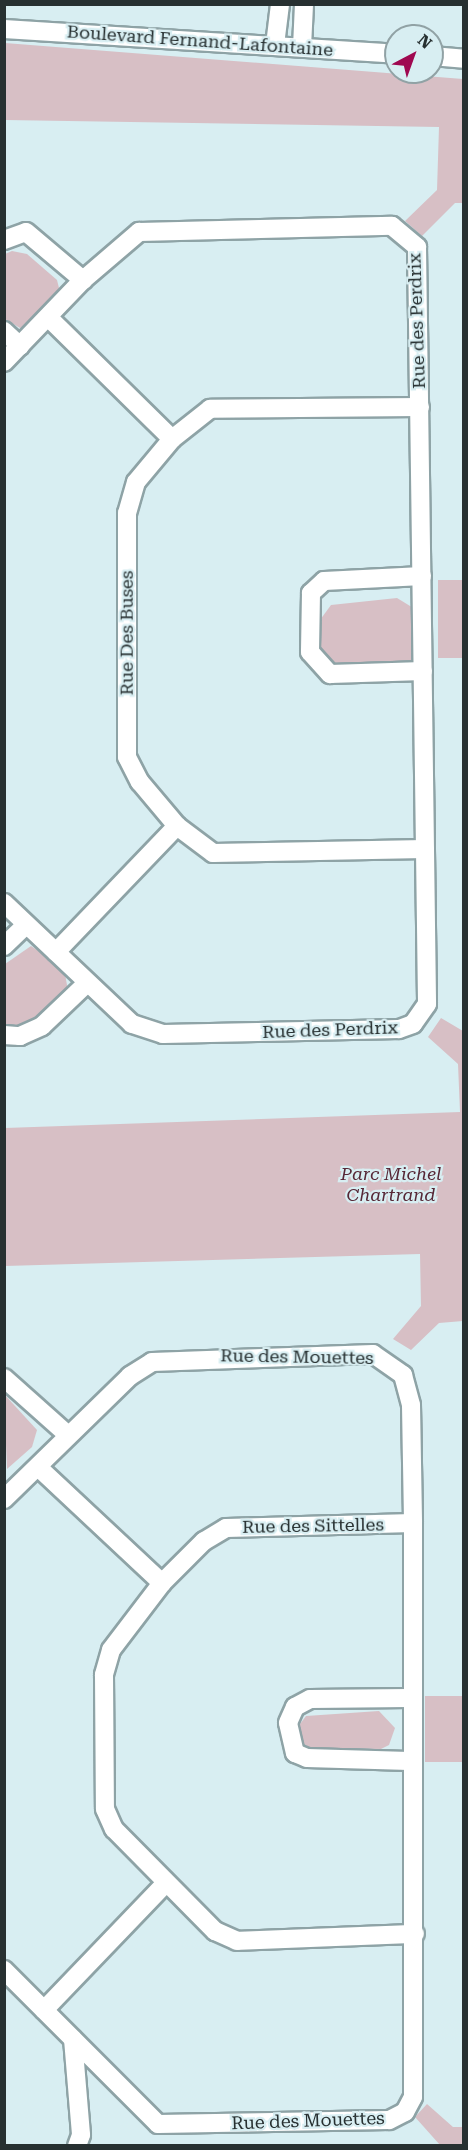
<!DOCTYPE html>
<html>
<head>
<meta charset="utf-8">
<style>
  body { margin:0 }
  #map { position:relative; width:468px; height:2150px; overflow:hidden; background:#d8eef2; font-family:"Roboto Serif",serif }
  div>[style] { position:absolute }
  .green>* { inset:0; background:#d7bfc5; transform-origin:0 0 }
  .roads { filter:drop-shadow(2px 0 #8ea3a6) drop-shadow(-2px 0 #8ea3a6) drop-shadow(0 2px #8ea3a6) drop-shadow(0 -2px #8ea3a6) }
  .minor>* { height:18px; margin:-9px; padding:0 9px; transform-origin:9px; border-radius:9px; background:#fff }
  span { translate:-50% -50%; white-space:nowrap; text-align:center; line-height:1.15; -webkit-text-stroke:4.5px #d8eef2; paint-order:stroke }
  .street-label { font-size:18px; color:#273031 }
  .park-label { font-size:18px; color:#562736; font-style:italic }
  .frame { position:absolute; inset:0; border:6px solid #273031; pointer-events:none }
  .north { position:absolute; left:384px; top:24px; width:60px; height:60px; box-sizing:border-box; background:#d8eef2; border:2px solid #91a2a5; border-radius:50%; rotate:41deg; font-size:16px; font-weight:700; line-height:24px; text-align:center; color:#273031 }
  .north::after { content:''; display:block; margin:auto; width:21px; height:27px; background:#9f0850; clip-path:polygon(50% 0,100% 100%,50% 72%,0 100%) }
</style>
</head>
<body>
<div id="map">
  <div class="green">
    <div style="clip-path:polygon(5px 43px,463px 79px,463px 203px,455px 203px,422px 236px,405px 221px,437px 190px,439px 127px,5px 120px)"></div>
    <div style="clip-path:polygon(12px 251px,27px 254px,57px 280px,60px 292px,36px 323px,20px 328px,5px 319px,5px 254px)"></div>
    <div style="left:463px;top:580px;width:78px;height:25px;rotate:90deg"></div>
    <div style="clip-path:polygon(397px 598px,415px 609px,415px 659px,408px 664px,330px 663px,321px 650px,320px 620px,331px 605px)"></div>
    <div style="clip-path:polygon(31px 946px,64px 968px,68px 991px,24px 1030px,5px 1024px,5px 964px)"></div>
    <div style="clip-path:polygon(441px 1018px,463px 1031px,463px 1321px,439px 1323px,411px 1350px,393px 1339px,421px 1306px,420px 1254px,5px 1266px,5px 1128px,460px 1112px,458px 1064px,428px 1037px)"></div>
    <div style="clip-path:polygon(4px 1394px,37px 1430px,32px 1447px,7px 1469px)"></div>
    <div style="left:463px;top:1696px;width:66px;height:38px;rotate:90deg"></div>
    <div style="clip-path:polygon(379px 1711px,395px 1728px,389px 1745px,381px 1749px,311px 1748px,302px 1743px,297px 1728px,306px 1716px)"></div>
    <div style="clip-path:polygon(427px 2104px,453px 2127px,463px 2127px,463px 2145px,440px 2145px,415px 2117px)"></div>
  </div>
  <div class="roads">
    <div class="minor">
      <div style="left:4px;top:29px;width:393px;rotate:3.6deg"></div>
      <div style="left:275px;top:45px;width:41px;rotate:-83deg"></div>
      <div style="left:302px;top:47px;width:43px;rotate:-87.3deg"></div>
      <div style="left:432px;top:56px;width:32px;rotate:5deg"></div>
      <div style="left:4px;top:240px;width:23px;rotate:-20deg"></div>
      <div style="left:26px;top:232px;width:75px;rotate:40.1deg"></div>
      <div style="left:48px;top:317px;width:174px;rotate:44.5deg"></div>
      <div style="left:4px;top:331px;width:22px;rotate:43deg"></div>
      <div style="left:4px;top:362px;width:114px;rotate:-46.1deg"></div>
      <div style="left:83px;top:280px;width:74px;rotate:-40.6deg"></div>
      <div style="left:139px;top:232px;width:253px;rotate:-1.4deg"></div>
      <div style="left:392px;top:226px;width:33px;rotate:40deg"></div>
      <div style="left:417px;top:247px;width:757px;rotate:89.24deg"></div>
      <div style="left:427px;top:1004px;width:24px;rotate:125deg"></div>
      <div style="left:413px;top:1024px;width:15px;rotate:160deg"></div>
      <div style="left:399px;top:1029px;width:236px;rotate:178.8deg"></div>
      <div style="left:163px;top:1034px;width:33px;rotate:-162deg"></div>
      <div style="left:132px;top:1024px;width:176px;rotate:-136.6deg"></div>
      <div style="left:420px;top:407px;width:210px;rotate:179.5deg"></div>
      <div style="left:210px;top:409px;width:48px;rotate:141.7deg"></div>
      <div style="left:172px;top:439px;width:56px;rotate:129.9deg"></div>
      <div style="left:136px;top:482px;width:32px;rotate:106deg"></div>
      <div style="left:127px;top:513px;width:244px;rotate:90deg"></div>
      <div style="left:127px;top:757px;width:28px;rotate:63deg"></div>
      <div style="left:140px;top:782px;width:57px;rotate:49.9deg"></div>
      <div style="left:177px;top:826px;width:45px;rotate:36.9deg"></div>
      <div style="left:213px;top:853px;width:212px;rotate:-1.1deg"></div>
      <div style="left:422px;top:576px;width:98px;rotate:177.1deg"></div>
      <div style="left:324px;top:581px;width:18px;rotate:137deg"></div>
      <div style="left:311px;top:593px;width:59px;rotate:91deg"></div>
      <div style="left:310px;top:652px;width:30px;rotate:48deg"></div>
      <div style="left:330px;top:674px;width:93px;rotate:-1.8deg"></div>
      <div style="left:4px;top:946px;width:30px;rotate:-44deg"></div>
      <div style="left:56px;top:952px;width:175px;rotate:-46.2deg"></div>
      <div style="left:4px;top:1035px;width:16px;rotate:4deg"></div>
      <div style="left:20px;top:1036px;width:24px;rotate:-24deg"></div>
      <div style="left:42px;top:1026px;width:62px;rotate:-43.7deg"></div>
      <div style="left:4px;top:1378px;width:86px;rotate:41.7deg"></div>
      <div style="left:38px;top:1467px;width:170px;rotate:43.1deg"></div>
      <div style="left:4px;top:1499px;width:176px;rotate:-44.3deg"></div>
      <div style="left:130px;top:1376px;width:26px;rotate:-32deg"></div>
      <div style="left:152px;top:1362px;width:221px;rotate:-2.1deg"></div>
      <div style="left:373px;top:1354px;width:37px;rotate:35deg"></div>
      <div style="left:403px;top:1375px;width:31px;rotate:75deg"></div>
      <div style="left:411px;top:1405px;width:118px;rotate:89deg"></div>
      <div style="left:413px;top:1523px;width:574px;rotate:90deg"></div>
      <div style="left:413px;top:2097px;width:17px;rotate:118deg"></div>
      <div style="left:405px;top:2112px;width:18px;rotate:153deg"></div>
      <div style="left:389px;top:2120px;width:231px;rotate:179deg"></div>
      <div style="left:158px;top:2124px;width:218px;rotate:-135deg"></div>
      <div style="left:413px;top:1523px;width:187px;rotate:178.5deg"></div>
      <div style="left:226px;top:1528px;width:26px;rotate:149deg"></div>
      <div style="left:204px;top:1541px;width:59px;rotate:135deg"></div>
      <div style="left:162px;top:1583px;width:84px;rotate:127.3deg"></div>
      <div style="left:111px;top:1650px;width:26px;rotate:106deg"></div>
      <div style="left:104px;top:1675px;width:134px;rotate:89.6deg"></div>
      <div style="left:105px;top:1809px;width:22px;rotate:66deg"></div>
      <div style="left:114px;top:1829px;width:144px;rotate:45.3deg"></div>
      <div style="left:215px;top:1931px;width:24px;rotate:24deg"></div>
      <div style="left:237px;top:1941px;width:178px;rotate:-2.3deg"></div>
      <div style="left:409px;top:1698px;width:99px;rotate:179.4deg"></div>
      <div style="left:310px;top:1699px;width:17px;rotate:152deg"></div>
      <div style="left:295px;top:1707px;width:17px;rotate:114deg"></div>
      <div style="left:288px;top:1723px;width:31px;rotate:77deg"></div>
      <div style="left:295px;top:1753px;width:13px;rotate:23deg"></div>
      <div style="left:307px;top:1758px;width:102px;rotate:1.7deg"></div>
      <div style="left:44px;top:2010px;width:175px;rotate:-46.2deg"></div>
      <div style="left:73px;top:2039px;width:96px;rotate:85.2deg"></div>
      <div style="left:81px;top:2135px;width:12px;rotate:110deg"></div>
    </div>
  </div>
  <div class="street-label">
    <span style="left:200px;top:41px;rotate:4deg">Boulevard Fernand-Lafontaine</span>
    <span style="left:417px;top:321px;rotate:-92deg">Rue des Perdrix</span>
    <span style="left:127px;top:633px;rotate:-90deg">Rue Des Buses</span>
    <span style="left:330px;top:1030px;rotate:-2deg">Rue des Perdrix</span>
    <span style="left:297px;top:1357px;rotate:1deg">Rue des Mouettes</span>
    <span style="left:313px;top:1526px;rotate:-1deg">Rue des Sittelles</span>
    <span style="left:308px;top:2121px;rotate:-2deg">Rue des Mouettes</span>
  </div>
  <div class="park-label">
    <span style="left:391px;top:1185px">Parc Michel<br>Chartrand</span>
  </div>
  <div class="frame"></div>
  <div class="north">N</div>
</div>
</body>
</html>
